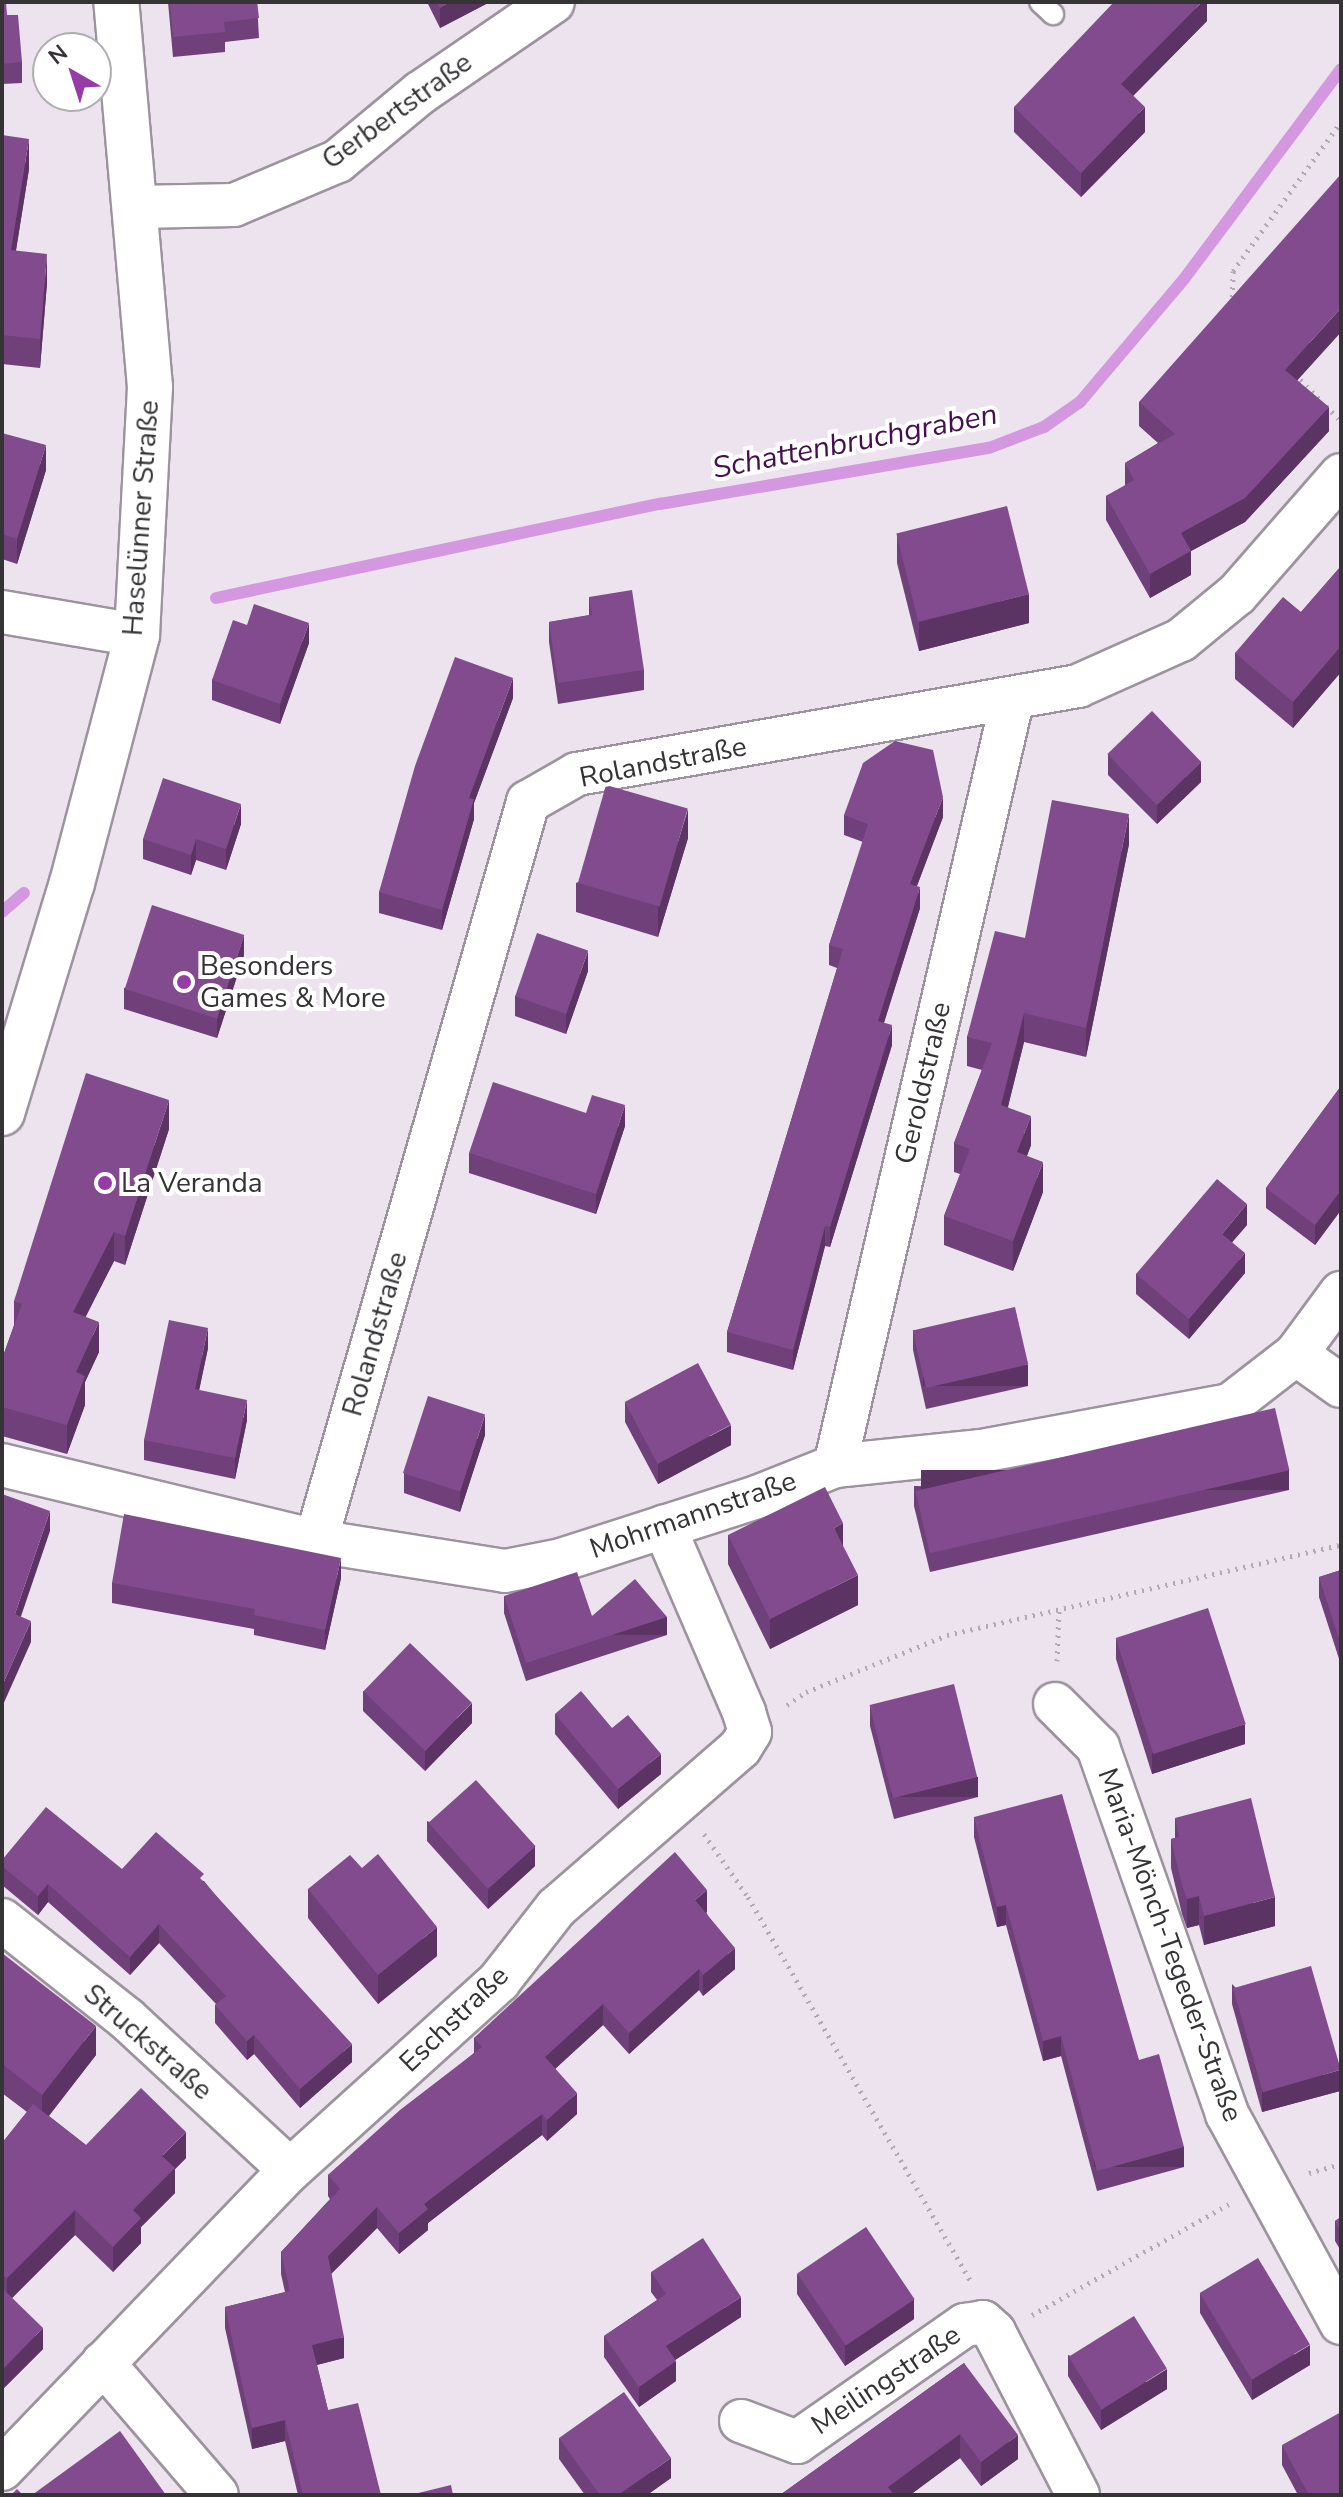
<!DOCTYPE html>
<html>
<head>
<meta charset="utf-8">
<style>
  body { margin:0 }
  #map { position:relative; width:1343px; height:2497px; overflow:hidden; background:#ece3ee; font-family:"Nunito Sans",sans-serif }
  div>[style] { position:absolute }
  .stream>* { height:12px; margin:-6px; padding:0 6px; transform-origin:6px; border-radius:6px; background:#d498e0 }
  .path>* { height:5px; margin-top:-2.5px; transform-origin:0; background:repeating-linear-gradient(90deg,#b1aab3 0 2px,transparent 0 8px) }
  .roads { filter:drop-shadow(2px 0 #9c939e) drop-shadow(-2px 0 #9c939e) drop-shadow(0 2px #9c939e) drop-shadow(0 -2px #9c939e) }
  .lane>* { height:20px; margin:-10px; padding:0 10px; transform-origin:10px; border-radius:10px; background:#fff }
  .street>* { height:42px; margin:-21px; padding:0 21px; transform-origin:21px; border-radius:21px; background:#fff }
  .secondary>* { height:44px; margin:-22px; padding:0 22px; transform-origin:22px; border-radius:22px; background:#fff }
  .wall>* { inset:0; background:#70407a }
  .shaded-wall>* { inset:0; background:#5b3463; transform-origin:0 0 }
  .building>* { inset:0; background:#824b8e; transform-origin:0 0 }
  .dots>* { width:22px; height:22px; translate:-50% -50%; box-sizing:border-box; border:4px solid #fff; border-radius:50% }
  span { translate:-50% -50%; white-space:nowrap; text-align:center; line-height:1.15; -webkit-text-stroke:8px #fff; paint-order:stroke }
  .street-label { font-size:28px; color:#363337 }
  .poi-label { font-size:28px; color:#363337 }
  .left { translate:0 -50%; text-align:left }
  .water-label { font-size:30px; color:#460f50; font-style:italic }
  .frame { position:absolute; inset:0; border:4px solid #363337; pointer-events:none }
  .north { position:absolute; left:32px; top:32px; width:80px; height:80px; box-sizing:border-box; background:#fff; border:2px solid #afadaf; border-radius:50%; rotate:321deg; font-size:22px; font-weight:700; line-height:32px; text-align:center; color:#363337 }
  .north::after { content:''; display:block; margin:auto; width:28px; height:36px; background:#953ca7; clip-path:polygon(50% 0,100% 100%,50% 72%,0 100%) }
</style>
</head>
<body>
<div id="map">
  <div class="stream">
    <div style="left:216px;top:598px;width:454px;rotate:-12deg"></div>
    <div style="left:660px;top:504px;width:334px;rotate:-9.7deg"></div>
    <div style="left:989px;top:448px;width:59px;rotate:-20.9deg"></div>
    <div style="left:1044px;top:427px;width:44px;rotate:-34.8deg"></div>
    <div style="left:1080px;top:402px;width:161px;rotate:-49.8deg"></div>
    <div style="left:1184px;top:279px;width:262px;rotate:-53.2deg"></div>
    <div style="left:2px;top:912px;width:29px;rotate:-41deg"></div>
  </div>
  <div class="path">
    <div style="left:1232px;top:305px;width:34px;rotate:-88deg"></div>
    <div style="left:1233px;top:271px;width:184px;rotate:-54.1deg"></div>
    <div style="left:1295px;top:374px;width:35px;rotate:46deg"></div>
    <div style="left:1326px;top:406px;width:21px;rotate:45deg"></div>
    <div style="left:1057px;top:1661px;width:51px;rotate:-87.8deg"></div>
    <div style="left:787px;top:1705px;width:23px;rotate:-34deg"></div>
    <div style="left:806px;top:1692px;width:152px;rotate:-22deg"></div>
    <div style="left:947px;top:1635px;width:404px;rotate:-12.9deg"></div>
    <div style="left:704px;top:1834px;width:77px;rotate:55.1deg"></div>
    <div style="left:748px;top:1897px;width:445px;rotate:59.9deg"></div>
    <div style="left:1309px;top:2173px;width:33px;rotate:-16deg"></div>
    <div style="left:1032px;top:2315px;width:226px;rotate:-29.4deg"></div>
  </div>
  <div class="roads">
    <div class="lane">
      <div style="left:1040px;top:2px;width:18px;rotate:43deg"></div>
    </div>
    <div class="street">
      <div style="left:137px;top:207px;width:97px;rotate:-1.2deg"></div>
      <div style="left:234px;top:205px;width:113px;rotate:-22.9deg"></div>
      <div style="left:338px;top:161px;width:107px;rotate:-39.7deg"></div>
      <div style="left:420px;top:93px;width:161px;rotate:-34.4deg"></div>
      <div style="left:2px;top:612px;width:137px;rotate:9.7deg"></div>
      <div style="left:1296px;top:1354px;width:55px;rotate:35.4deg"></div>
      <div style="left:2px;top:1465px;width:323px;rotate:13.6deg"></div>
      <div style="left:316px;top:1541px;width:191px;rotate:9deg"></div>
      <div style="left:505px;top:1571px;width:57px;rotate:-11.1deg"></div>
      <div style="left:561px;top:1560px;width:206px;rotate:-17.8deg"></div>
      <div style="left:757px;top:1497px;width:84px;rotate:-21.7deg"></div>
      <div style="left:835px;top:1466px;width:147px;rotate:-5.9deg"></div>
      <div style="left:981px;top:1451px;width:253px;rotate:-10.5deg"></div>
      <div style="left:1230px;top:1405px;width:83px;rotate:-37.7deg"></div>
      <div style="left:1296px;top:1354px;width:76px;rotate:-53.6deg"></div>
      <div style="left:835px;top:1466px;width:785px;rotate:-76.97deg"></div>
      <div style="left:316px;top:1541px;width:769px;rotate:-73.99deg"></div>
      <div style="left:528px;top:802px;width:56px;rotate:-29.7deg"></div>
      <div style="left:577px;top:774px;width:509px;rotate:-9.96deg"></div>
      <div style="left:1078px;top:686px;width:113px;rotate:-24.1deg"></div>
      <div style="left:1181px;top:640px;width:72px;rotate:-39.4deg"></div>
      <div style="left:1237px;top:594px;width:158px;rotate:-48.8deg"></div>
      <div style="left:1055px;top:1704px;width:61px;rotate:45deg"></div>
      <div style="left:1098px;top:1747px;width:389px;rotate:70.6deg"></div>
      <div style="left:1227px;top:2114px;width:238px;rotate:61.4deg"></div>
      <div style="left:2px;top:1920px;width:159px;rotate:38.4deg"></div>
      <div style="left:127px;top:2019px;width:222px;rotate:42.8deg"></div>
      <div style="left:103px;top:2363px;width:174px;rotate:49.2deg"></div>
      <div style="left:741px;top:2421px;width:60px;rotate:20.6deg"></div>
      <div style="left:797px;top:2442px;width:205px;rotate:-34.9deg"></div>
      <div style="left:965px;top:2325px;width:18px;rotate:-9deg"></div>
      <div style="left:983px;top:2322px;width:15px;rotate:42deg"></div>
      <div style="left:994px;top:2332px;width:183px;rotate:62.7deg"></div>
      <div style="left:2px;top:2469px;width:415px;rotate:-46.1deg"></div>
      <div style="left:290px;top:2170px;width:282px;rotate:-42.1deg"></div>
      <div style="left:499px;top:1981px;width:93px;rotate:-52deg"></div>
      <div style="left:556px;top:1908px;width:244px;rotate:-41deg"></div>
      <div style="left:740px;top:1748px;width:19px;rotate:-58deg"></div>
      <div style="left:750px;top:1732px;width:21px;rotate:-107deg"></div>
      <div style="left:744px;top:1712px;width:202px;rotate:-113.3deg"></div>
    </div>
    <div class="secondary">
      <div style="left:2px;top:1113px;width:240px;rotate:-73.1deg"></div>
      <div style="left:72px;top:883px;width:256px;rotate:-75.3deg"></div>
      <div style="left:137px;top:635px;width:248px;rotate:-87deg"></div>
      <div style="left:150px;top:387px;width:386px;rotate:-95deg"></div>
    </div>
  </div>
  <div class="wall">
    <div style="clip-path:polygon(2px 2px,22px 62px,22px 83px,2px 84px)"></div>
    <div style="clip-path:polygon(168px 2px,257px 2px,259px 38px,225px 42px,225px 52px,173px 57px)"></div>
    <div style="clip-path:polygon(427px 2px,490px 2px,440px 28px)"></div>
    <div style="clip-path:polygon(1207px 2px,1207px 21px,1133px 96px,1145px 132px,1081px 197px,1014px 132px,1014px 107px)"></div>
    <div style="clip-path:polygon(2px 135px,29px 169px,16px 251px,47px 283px,40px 368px,2px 364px)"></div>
    <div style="clip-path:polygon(1341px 332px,1297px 380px,1329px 431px,1245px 522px,1191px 551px,1191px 575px,1150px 598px,1106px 520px,1106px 496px,1125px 486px,1125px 463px,1158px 443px,1139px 426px,1139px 402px)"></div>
    <div style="clip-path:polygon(2px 433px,46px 470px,17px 564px,2px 559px)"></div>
    <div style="clip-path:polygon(897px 534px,1029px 623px,919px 651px,897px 563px)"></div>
    <div style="clip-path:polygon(1341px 566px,1341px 672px,1293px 728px,1235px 679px,1235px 653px,1301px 612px)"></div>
    <div style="clip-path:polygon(589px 597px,644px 670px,644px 690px,558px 704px,549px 642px,549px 622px,589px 615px)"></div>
    <div style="clip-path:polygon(247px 625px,309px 643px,280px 724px,212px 700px,212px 680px)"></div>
    <div style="clip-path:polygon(513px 698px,474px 803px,474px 819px,442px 930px,379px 913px,379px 892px)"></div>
    <div style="clip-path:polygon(1108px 754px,1201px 782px,1157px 824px,1108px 775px)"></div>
    <div style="clip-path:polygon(844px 815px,943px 817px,917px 886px,920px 908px,884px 1023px,892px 1045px,830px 1247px,825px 1246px,793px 1370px,727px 1352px,727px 1332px,837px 968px,829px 965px,829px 945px,863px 842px,844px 835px)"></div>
    <div style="clip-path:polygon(241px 824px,226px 870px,196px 860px,191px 875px,143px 859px,143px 839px)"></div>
    <div style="clip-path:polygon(688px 838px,658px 937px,576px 912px,576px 883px)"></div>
    <div style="clip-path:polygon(1129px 844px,1086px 1057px,1024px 1042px,1008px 1107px,1031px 1145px,1027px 1156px,1043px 1192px,1013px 1271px,944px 1245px,944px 1216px,960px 1174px,954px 1172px,954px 1143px,982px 1070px,967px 1066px,967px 1037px,1025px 938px)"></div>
    <div style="clip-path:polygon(244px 955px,217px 1038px,124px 1009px,124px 988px)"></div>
    <div style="clip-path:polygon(588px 971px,566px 1034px,515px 1016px,515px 996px)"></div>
    <div style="clip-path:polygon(1341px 1086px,1341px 1210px,1315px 1245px,1266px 1208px,1266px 1188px)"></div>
    <div style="clip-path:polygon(625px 1126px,596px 1214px,469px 1173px,469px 1153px)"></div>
    <div style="clip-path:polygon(169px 1129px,125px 1265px,114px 1261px,85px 1317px,99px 1352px,85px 1382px,85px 1405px,67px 1454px,2px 1436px,2px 1359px,14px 1325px,14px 1301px)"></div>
    <div style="clip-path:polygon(1247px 1225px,1232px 1242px,1245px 1273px,1189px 1339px,1136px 1294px,1136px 1274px)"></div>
    <div style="clip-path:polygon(913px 1330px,1028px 1386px,926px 1409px,913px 1350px)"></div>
    <div style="clip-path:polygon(208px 1348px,199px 1390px,247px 1420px,235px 1479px,144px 1460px,144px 1440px)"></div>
    <div style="clip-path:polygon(625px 1402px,731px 1445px,658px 1484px,625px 1422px)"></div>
    <div style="clip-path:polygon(485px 1435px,460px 1512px,404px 1493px,404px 1473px)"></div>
    <div style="clip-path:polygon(914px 1486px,1289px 1490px,930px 1572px,914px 1506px)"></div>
    <div style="clip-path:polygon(728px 1535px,858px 1605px,770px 1649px,728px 1564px)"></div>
    <div style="clip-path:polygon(1341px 1570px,1341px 1665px,1319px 1597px,1319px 1577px)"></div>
    <div style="clip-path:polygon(341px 1578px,325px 1650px,254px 1635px,254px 1629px,112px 1603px,112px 1583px)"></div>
    <div style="clip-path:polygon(504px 1596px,592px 1616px,667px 1635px,526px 1681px,504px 1613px)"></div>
    <div style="clip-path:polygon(1116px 1639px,1245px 1744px,1152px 1774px,1116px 1659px)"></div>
    <div style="clip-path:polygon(363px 1691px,472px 1723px,425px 1771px,363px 1711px)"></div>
    <div style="clip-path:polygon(870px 1706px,978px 1797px,894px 1819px,870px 1726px)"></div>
    <div style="clip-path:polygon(555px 1714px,612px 1728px,661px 1774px,618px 1809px,555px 1734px)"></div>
    <div style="clip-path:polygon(974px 1817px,1139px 2060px,1184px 2167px,1097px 2191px,1061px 2056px,1043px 2061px,1006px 1925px,997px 1927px,974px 1837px)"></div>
    <div style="clip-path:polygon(1175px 1818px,1275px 1926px,1204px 1945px,1199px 1925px,1187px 1928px,1182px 1914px,1171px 1868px,1171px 1839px,1175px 1838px)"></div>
    <div style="clip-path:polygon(427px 1821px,535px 1866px,488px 1909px,427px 1841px)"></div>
    <div style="clip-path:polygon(2px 1860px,122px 1869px,204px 1881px,352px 2062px,300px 2108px,254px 2054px,247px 2060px,215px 2023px,215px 2005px,216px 2004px,159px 1943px,130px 1975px,48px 1902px,38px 1915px,2px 1885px)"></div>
    <div style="clip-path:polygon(362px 1868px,437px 1956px,378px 2004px,308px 1918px,308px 1889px)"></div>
    <div style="clip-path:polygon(706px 1912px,735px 1969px,703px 1996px,699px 1990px,629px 2054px,603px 2025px,555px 2069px,577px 2114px,547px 2141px,542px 2135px,428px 2223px,428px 2230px,399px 2254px,377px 2228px,331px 2274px,344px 2358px,317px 2365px,328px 2410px,381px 2495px,298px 2495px,285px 2441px,252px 2449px,225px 2328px,225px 2307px,285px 2292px,281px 2274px,281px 2252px,330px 2199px,328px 2196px,328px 2175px,474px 2053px,474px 2038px,707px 1912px)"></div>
    <div style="clip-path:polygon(2px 1953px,96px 2055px,49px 2116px,86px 2145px,186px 2158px,175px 2169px,175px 2193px,141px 2227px,141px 2243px,113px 2272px,75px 2235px,12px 2298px,43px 2349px,2px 2390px,2px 2143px,27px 2112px,2px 2093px)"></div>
    <div style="clip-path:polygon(1232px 1984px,1340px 2091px,1262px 2112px,1232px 2004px)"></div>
    <div style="clip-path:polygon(1341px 2217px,1341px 2251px,1335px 2241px,1335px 2221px)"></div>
    <div style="clip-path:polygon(651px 2272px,741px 2317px,675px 2360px,676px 2381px,639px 2407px,604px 2357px,604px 2336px,657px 2300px,651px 2292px)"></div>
    <div style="clip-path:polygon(797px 2274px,914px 2319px,845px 2366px,797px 2294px)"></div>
    <div style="clip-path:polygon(1200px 2293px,1310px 2365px,1252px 2400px,1200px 2313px)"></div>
    <div style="clip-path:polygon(1068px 2355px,1167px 2389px,1101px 2430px,1068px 2376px)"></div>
    <div style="clip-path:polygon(964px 2363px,1018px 2459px,981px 2486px,960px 2458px,910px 2495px,780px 2495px)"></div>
    <div style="clip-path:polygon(559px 2438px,671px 2478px,647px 2495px,585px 2495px,559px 2459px)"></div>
    <div style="clip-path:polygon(1282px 2445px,1341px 2495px,1298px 2495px,1282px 2465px)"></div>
  </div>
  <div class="shaded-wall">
    <div style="clip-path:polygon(451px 2px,490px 2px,440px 28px,440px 8px)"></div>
    <div style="clip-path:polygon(1202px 2px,1207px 2px,1207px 21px,1121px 108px,1121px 84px)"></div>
    <div style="clip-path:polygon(1145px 107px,1145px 132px,1081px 197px,1081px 173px)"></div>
    <div style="clip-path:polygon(29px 139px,29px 169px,11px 280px,11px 250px)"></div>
    <div style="clip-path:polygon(47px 254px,47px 283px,40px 368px,40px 339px)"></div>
    <div style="clip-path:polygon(1341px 308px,1341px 332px,1285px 394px,1285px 370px)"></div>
    <div style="clip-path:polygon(1329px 407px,1329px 431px,1245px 522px,1191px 551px,1191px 575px,1150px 598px,1150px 574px,1181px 533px)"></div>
    <div style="clip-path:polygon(46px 445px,46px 470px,17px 564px,17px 539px)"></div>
    <div style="clip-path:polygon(1029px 594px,1029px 623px,919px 651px,919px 621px)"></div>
    <div style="clip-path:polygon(309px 623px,309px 643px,280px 724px,280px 704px)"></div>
    <div style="clip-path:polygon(1341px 646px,1341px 672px,1293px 728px,1293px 702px)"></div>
    <div style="clip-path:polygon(513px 678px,513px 698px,474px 803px,474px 819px,442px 930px,442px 910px,469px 798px)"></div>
    <div style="clip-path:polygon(1201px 762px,1201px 782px,1157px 824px,1157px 804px)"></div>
    <div style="clip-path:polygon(943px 797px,943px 817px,910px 904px,910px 884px)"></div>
    <div style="clip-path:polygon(241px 804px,241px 824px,226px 870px,226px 849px)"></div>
    <div style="clip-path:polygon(688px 809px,688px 838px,658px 937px,658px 908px)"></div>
    <div style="clip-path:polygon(1129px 814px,1129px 844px,1086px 1057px,1086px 1028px)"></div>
    <div style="clip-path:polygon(196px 839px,196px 860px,191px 875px,191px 855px)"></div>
    <div style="clip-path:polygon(920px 887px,920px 908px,878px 1041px,878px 1021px)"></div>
    <div style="clip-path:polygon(244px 935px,244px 955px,217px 1038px,217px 1018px)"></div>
    <div style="clip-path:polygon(588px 951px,588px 971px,566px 1034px,566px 1014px)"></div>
    <div style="clip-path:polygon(1024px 1013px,1024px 1042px,1001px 1134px,1001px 1105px)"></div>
    <div style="clip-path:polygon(892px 1025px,892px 1045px,830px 1247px,830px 1227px)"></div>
    <div style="clip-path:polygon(169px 1100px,169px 1129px,125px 1265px,125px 1236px)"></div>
    <div style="clip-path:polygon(625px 1105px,625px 1126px,596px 1214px,596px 1194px)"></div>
    <div style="clip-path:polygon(1031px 1116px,1031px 1145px,1017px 1181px,1017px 1152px)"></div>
    <div style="clip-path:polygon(1043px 1162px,1043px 1192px,1013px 1271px,1013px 1241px)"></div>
    <div style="clip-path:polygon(1341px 1190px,1341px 1210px,1315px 1245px,1315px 1225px)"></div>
    <div style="clip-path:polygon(1247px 1204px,1247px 1225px,1222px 1254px,1222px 1234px)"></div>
    <div style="clip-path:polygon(825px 1226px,825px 1246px,793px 1370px,793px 1350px)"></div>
    <div style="clip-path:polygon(114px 1232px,114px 1261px,73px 1342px,73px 1312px)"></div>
    <div style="clip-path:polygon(1245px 1253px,1245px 1273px,1189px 1339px,1189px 1319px)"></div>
    <div style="clip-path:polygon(99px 1322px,99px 1352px,85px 1382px,85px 1405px,67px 1454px,67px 1425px,76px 1372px)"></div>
    <div style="clip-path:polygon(208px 1328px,208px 1348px,195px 1410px,195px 1389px)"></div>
    <div style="left:1028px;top:1365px;width:21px;height:105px;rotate:90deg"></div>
    <div style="clip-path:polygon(247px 1400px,247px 1420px,235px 1479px,235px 1458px)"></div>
    <div style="clip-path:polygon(485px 1415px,485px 1435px,460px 1512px,460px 1492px)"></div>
    <div style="clip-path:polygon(731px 1425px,731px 1445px,658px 1484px,658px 1464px)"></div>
    <div style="left:1289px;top:1470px;width:20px;height:368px;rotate:90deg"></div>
    <div style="clip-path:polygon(50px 1511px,50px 1531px,15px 1634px,15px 1614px)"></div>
    <div style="clip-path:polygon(843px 1523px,843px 1553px,834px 1528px)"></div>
    <div style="clip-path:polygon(341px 1558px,341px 1578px,325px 1650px,325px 1630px)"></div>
    <div style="clip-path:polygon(858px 1575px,858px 1605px,770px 1649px,770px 1619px)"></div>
    <div style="left:667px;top:1617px;width:18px;height:148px;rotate:90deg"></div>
    <div style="clip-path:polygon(31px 1621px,31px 1642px,2px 1707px,2px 1686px)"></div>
    <div style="clip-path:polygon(472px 1703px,472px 1723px,425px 1771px,425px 1751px)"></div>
    <div style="clip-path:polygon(1245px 1724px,1245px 1744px,1152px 1774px,1152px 1753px)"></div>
    <div style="clip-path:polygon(661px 1754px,661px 1774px,618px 1809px,618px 1789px)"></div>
    <div style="left:978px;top:1777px;width:20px;height:87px;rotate:90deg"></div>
    <div style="clip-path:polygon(535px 1846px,535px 1866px,488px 1909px,488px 1888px)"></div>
    <div style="clip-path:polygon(48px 1884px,48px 1902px,38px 1915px,38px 1896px)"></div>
    <div style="clip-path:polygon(707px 1890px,707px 1912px,695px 1921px,695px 1900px)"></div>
    <div style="clip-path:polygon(1199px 1896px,1199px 1925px,1187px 1928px,1187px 1899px)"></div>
    <div style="clip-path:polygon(1275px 1897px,1275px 1926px,1204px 1945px,1204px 1916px)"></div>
    <div style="clip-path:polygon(1006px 1905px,1006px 1925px,997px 1927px,997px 1907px)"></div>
    <div style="clip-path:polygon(159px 1924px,159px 1943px,130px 1975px,130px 1957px)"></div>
    <div style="clip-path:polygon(437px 1927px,437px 1956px,378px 2004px,378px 1975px)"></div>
    <div style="clip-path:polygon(735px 1948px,735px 1969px,703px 1996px,703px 1975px)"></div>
    <div style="clip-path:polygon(699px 1969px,699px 1990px,629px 2054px,629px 2033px)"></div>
    <div style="clip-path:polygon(603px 2004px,603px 2025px,545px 2078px,545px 2057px)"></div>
    <div style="clip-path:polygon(96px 2026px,96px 2055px,42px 2124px,42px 2095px)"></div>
    <div style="clip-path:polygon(254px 2035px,254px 2054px,247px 2060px,247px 2041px)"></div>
    <div style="clip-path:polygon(1061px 2036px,1061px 2056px,1043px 2061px,1043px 2041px)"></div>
    <div style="clip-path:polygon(352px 2044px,352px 2062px,300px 2108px,300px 2089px)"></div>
    <div style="clip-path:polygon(1340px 2070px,1340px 2091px,1262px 2112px,1262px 2092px)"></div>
    <div style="clip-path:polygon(577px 2093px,577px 2114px,547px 2141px,547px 2120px)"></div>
    <div style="clip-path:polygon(542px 2114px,542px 2135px,428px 2223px,428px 2230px,399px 2254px,399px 2233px,424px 2204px)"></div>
    <div style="clip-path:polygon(186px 2132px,186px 2158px,175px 2169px,175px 2193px,141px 2227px,141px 2243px,113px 2272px,113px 2247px,162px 2156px)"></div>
    <div style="left:1184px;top:2147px;width:20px;height:90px;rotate:90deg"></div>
    <div style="clip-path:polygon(377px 2207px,377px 2228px,328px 2277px,328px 2256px)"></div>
    <div style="clip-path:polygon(75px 2210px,75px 2235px,7px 2303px,7px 2278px)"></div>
    <div style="clip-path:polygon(741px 2297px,741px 2317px,666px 2366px,666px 2346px)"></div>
    <div style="clip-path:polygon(914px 2299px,914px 2319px,845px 2366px,845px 2345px)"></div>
    <div style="clip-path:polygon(43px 2328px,43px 2349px,2px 2390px,2px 2370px)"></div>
    <div style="clip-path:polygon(344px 2337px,344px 2358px,312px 2366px,312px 2345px)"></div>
    <div style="clip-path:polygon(1310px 2345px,1310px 2365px,1252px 2400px,1252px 2380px)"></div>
    <div style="clip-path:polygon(676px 2361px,676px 2381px,639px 2407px,639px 2387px)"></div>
    <div style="clip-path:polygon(1167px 2369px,1167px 2389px,1101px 2430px,1101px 2410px)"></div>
    <div style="clip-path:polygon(285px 2420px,285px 2441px,252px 2449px,252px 2428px)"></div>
    <div style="clip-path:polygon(960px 2434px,960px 2458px,910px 2495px,888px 2495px,888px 2487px)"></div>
    <div style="clip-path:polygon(1018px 2435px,1018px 2459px,981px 2486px,981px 2462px)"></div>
    <div style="clip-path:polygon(671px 2458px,671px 2478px,647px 2495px,618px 2495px)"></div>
  </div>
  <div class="building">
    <div style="clip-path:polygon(2px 2px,6px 2px,7px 15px,18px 15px,22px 62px,2px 64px)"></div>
    <div style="clip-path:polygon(170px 2px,257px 2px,259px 18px,224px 22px,225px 32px,173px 37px)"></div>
    <div style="clip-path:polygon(438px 2px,451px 2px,440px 8px)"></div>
    <div style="clip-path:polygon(1114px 2px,1202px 2px,1121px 84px,1145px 107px,1081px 173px,1014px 107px)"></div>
    <div style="clip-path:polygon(2px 135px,29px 139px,11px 250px,47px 254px,40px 339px,2px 335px)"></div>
    <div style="clip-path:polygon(1341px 174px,1341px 308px,1285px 370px,1329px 407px,1245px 498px,1181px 533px,1191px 551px,1150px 574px,1106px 496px,1134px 480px,1125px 463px,1175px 434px,1139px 402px)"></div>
    <div style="clip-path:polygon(2px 433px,46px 445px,17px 539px,2px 534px)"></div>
    <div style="left:1007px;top:506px;width:91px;height:114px;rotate:76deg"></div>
    <div style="clip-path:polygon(1341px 566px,1341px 646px,1293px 702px,1235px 653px,1283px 597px,1301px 612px)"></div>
    <div style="clip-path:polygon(632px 590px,644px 670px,558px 683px,549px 622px,592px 615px,589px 597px)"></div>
    <div style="clip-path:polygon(254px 604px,309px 623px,280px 704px,212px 680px,233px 620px,247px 625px)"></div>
    <div style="clip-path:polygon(455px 657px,513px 678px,469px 798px,474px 799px,442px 910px,379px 892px,415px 766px)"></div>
    <div style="left:1152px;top:711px;width:71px;height:62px;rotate:46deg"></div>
    <div style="clip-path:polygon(895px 741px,933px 750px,943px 797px,910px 884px,920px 887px,878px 1021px,892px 1025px,830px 1227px,825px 1226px,793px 1350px,727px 1332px,843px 949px,829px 945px,868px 824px,844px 815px,863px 763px)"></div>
    <div style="clip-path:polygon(163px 778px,241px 804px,226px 849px,196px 839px,191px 855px,143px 839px)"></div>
    <div style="left:606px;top:785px;width:85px;height:102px;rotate:16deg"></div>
    <div style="clip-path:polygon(1052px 800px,1129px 814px,1086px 1028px,1024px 1013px,1001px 1105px,1031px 1116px,1017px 1152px,1043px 1162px,1013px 1241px,944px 1216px,970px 1149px,954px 1143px,992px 1043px,967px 1037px,995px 931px,1025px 938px)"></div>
    <div style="left:152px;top:905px;width:97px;height:88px;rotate:18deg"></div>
    <div style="left:537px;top:933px;width:54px;height:67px;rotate:19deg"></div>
    <div style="clip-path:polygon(86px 1073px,169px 1100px,125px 1236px,114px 1232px,73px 1312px,99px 1322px,76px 1372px,85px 1376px,67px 1425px,2px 1407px,2px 1359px,22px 1304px,14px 1301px)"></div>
    <div style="clip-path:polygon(493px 1082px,586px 1113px,592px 1095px,625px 1105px,596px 1194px,469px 1153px)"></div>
    <div style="clip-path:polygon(1341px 1086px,1341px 1190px,1315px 1225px,1266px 1188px)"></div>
    <div style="clip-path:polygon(1217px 1179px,1247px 1204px,1222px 1234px,1245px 1253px,1189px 1319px,1136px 1274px)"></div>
    <div style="left:1015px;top:1307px;width:59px;height:105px;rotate:77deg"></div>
    <div style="clip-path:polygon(169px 1320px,208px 1328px,195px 1389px,247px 1400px,235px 1458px,144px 1440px)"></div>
    <div style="left:698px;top:1363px;width:70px;height:83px;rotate:62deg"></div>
    <div style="left:428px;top:1396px;width:60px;height:81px;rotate:18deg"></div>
    <div style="left:1275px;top:1408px;width:64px;height:369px;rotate:77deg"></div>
    <div style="clip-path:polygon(825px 1487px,843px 1523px,834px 1528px,858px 1575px,770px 1619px,728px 1535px)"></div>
    <div style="clip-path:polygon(2px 1494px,50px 1511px,15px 1614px,31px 1621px,2px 1686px)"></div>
    <div style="clip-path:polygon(124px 1514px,341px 1558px,325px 1630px,254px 1615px,255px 1609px,112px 1583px)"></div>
    <div style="clip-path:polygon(1341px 1570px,1341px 1645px,1319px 1577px)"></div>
    <div style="clip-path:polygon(577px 1572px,592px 1616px,635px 1579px,667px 1617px,526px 1663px,504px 1596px)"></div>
    <div style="left:1208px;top:1608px;width:122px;height:97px;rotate:72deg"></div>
    <div style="left:410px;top:1643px;width:86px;height:67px;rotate:44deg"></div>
    <div style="left:954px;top:1684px;width:96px;height:87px;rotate:76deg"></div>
    <div style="clip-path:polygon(581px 1691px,612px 1728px,628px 1715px,661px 1754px,618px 1789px,555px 1714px)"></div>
    <div style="left:476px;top:1780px;width:89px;height:64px;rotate:48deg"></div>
    <div style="clip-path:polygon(1062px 1794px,1139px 2060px,1159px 2054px,1184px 2147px,1097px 2171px,1061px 2036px,1043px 2041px,1006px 1905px,997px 1907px,974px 1817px)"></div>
    <div style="clip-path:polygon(1251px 1798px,1275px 1897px,1204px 1916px,1199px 1896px,1187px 1899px,1182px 1885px,1171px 1839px,1179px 1837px,1175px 1818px)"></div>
    <div style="clip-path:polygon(46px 1807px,122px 1869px,156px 1832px,204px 1874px,200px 1878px,352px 2044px,300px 2089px,254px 2035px,247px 2041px,215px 2005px,226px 1996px,159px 1924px,130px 1957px,48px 1884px,38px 1896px,2px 1866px,2px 1860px)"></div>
    <div style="clip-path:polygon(675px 1852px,707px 1890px,695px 1900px,735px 1948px,703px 1975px,699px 1969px,629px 2033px,603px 2004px,545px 2057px,577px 2093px,547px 2120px,542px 2114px,424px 2204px,428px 2209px,399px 2233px,377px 2207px,328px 2256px,344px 2337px,312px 2345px,328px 2410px,358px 2403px,381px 2495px,303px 2495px,285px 2420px,252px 2428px,225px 2307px,290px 2291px,281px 2252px,340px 2189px,328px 2175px,400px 2110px,482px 2047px,474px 2038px)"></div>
    <div style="clip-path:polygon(378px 1854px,437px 1927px,378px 1975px,308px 1889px,350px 1855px,362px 1868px)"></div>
    <div style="clip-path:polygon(2px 1953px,96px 2026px,42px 2095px,2px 2064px)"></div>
    <div style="left:1311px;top:1966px;width:108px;height:81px;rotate:74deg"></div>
    <div style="clip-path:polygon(141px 2088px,186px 2132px,162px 2156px,175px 2168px,133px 2210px,141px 2218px,113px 2247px,75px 2210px,7px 2278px,2px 2274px,2px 2143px,33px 2104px,86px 2145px)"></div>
    <div style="clip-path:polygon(1341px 2217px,1341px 2231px,1335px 2221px)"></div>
    <div style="left:866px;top:2227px;width:87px;height:83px;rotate:56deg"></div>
    <div style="clip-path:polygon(703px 2238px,741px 2297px,666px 2346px,676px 2361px,639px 2387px,604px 2336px,666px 2294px,651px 2272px)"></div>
    <div style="left:1258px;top:2258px;width:101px;height:68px;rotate:59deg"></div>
    <div style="clip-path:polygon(2px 2289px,3px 2289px,43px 2328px,2px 2370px)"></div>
    <div style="left:1134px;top:2316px;width:62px;height:77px;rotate:58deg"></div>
    <div style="clip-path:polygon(964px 2363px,1018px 2435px,981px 2462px,960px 2434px,888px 2487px,894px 2495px,780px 2495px)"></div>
    <div style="clip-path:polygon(624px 2392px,671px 2458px,618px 2495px,600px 2495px,559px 2438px)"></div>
    <div style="clip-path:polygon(1341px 2412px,1341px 2495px,1309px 2495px,1282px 2445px)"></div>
    <div style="clip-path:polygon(120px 2431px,166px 2495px,32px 2495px)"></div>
    <div style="clip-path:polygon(451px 2485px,453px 2495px,410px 2495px)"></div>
    <div style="clip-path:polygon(17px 2489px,23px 2495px,11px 2495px)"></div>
  </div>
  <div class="dots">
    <div style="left:184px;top:982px;background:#953ca7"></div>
    <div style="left:105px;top:1183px;background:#953ca7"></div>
  </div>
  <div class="street-label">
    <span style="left:397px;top:111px;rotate:-36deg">Gerbertstraße</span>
    <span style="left:141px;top:518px;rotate:-86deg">Haselünner Straße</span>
    <span style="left:663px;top:762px;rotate:-11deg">Rolandstraße</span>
    <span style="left:923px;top:1083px;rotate:-77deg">Geroldstraße</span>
    <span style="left:375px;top:1334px;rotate:-74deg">Rolandstraße</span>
    <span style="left:693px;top:1515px;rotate:-19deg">Mohrmannstraße</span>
    <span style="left:1170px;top:1945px;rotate:70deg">Maria-Mönch-Tegeder-Straße</span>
    <span style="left:454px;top:2019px;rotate:-44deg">Eschstraße</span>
    <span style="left:148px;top:2042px;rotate:41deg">Struckstraße</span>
    <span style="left:886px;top:2380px;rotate:-34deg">Meilingstraße</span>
  </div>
  <div class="poi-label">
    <span class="left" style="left:200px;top:982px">Besonders<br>Games &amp; More</span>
    <span class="left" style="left:121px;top:1183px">La Veranda</span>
  </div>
  <div class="water-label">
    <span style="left:855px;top:442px;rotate:-11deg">Schattenbruchgraben</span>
  </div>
  <div class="frame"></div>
  <div class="north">N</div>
</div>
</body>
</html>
